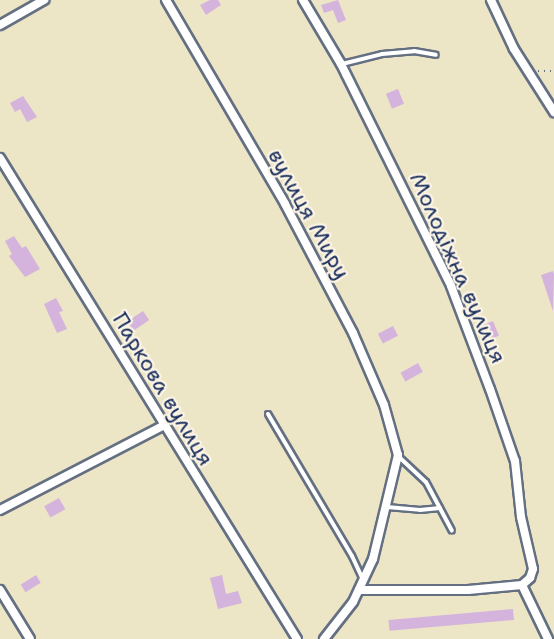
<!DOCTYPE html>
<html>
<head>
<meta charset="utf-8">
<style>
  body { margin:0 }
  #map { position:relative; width:554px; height:639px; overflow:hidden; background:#ece5c6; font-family:"Shantell Sans",sans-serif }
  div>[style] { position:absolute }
  .building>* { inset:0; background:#d4b4dd; transform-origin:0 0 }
  .path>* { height:1.5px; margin-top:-0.75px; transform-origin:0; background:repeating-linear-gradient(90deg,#646f82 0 1.5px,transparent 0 6px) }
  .roads { filter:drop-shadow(2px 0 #646f82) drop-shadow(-2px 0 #646f82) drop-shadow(0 2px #646f82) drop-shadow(0 -2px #646f82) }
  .service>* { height:4px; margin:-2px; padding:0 2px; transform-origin:2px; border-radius:2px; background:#fff }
  .minor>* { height:8px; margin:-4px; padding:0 4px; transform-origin:4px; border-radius:4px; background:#fff }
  span { translate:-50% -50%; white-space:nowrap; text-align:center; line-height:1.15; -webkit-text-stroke:4.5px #fcf5e5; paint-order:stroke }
  .street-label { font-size:22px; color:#1b2f5e }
</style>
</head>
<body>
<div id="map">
  <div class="building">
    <div style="clip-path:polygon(210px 0,218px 0,221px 5px,206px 15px,200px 5px)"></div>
    <div style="clip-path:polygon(338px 0,346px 20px,338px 23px,333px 10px,324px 13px,321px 5px)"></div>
    <div style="left:398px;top:89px;width:16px;height:13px;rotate:68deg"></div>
    <div style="clip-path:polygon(23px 96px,37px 117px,27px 122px,20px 109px,15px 112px,10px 103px)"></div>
    <div style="clip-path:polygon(14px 236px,22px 248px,26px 246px,40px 269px,25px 277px,9px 256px,12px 254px,5px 241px)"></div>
    <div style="clip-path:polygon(553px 271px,554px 275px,553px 311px,541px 275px)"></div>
    <div style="clip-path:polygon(56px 298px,63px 311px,59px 312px,67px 329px,57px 333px,44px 304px)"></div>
    <div style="left:143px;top:311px;width:11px;height:19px;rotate:56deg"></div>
    <div style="left:493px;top:321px;width:16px;height:12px;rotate:68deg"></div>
    <div style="left:393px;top:326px;width:11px;height:17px;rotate:63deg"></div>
    <div style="left:418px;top:363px;width:10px;height:20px;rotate:61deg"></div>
    <div style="left:59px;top:498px;width:13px;height:17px;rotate:61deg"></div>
    <div style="left:36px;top:575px;width:9px;height:18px;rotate:58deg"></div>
    <div style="clip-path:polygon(222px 575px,226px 594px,238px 591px,242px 603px,218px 609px,210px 578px)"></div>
    <div style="left:513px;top:609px;width:11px;height:125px;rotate:85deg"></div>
  </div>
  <div class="path">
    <div style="left:538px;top:71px;width:16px"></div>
  </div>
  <div class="roads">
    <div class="service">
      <div style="left:342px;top:64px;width:41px;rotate:-14deg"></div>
      <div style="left:382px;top:54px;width:32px;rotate:-5deg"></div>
      <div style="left:414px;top:51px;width:22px;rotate:10deg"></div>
      <div style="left:268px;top:414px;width:165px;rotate:59.4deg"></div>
      <div style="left:352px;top:556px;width:26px;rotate:65deg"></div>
      <div style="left:398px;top:456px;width:38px;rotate:43deg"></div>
      <div style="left:426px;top:482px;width:55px;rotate:62deg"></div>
      <div style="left:387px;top:507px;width:33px;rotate:5deg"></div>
      <div style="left:420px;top:510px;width:20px;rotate:-6deg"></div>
    </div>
    <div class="minor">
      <div style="left:166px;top:0;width:236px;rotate:59.7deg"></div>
      <div style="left:285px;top:204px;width:146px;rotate:62.2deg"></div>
      <div style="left:353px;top:333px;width:78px;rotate:66.7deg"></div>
      <div style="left:384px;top:405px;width:52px;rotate:74.4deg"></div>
      <div style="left:398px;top:455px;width:107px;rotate:103.5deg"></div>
      <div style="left:373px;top:559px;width:47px;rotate:114.9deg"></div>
      <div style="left:353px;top:602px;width:47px;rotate:128.1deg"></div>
      <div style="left:303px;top:0;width:74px;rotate:59.3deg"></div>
      <div style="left:341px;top:64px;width:248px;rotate:63.6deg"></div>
      <div style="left:451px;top:286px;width:110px;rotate:69.3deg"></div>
      <div style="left:490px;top:389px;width:76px;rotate:70.9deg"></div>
      <div style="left:515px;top:461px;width:56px;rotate:83.9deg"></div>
      <div style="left:521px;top:517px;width:53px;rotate:77deg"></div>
      <div style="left:533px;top:569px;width:9px;rotate:108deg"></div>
      <div style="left:530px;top:578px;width:11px;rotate:139deg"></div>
      <div style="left:522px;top:585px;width:54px;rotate:174.7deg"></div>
      <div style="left:468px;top:590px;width:109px;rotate:180deg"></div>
      <div style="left:491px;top:0;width:54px;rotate:64.9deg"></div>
      <div style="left:514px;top:49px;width:75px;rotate:57.6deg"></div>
      <div style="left:0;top:25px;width:51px;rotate:-29.6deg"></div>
      <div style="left:0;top:158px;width:565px;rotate:58.31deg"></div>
      <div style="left:0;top:510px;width:183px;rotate:-27.3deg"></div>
      <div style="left:522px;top:585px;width:60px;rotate:64.3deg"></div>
      <div style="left:0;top:590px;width:57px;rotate:58.5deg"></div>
    </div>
  </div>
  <div class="street-label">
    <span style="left:309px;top:214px;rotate:61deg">вулиця Миру</span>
    <span style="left:458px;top:268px;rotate:66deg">Молодіжна вулиця</span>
    <span style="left:163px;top:389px;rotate:59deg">Паркова вулиця</span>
  </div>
</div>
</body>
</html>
